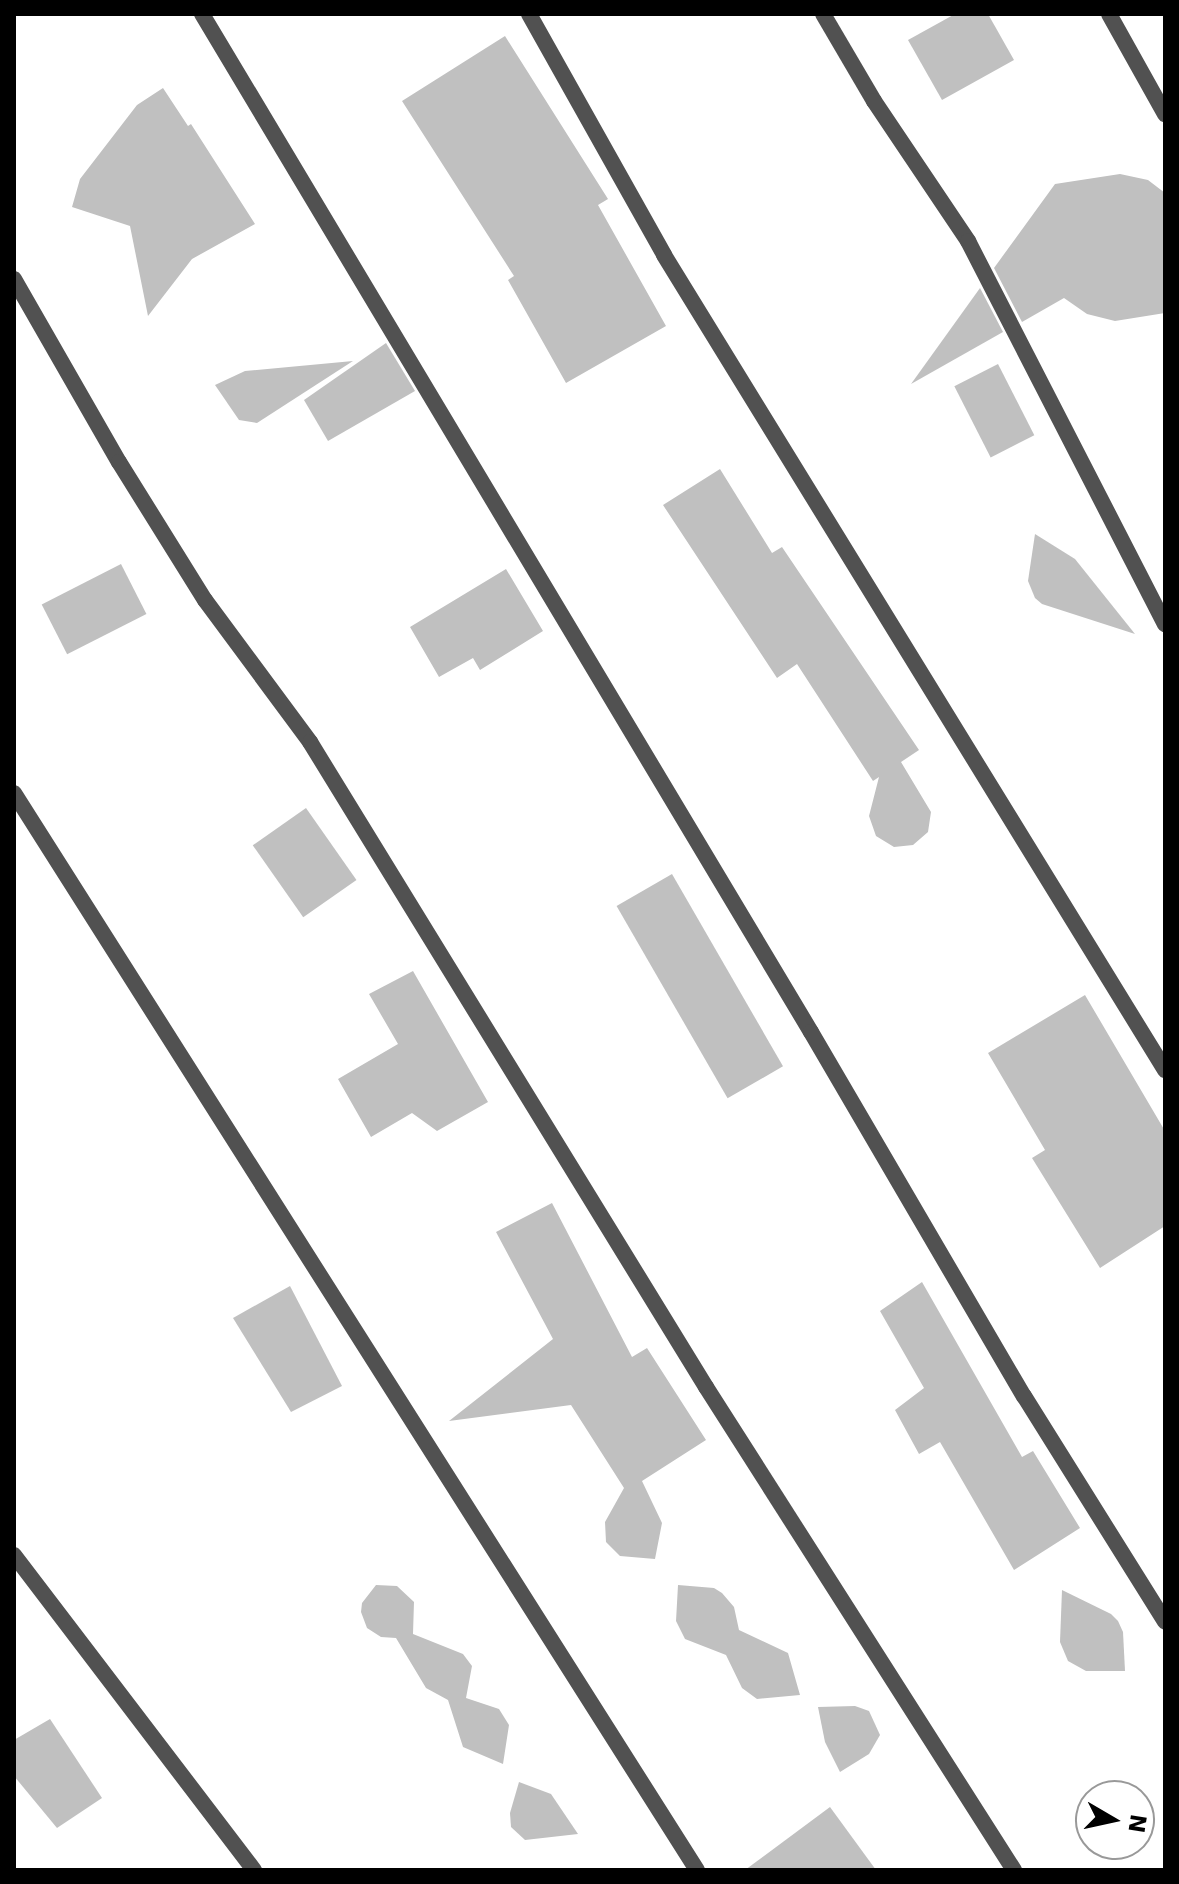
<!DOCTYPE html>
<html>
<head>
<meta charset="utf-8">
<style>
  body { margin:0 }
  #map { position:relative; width:1179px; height:1884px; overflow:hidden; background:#fff; font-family:"DejaVu Sans",sans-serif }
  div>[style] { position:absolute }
  .building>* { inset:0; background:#c0c0c0; transform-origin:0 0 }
  .minor>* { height:16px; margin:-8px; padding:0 8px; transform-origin:8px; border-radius:8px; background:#515151 }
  span { translate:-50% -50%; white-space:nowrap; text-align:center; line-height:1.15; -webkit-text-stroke:7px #fff; paint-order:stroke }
  .frame { position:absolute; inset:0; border:16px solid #000; pointer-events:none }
  .north { position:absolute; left:1075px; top:1780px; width:80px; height:80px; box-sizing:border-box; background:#fff; border:2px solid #999; border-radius:50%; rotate:99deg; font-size:22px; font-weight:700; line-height:32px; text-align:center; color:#000 }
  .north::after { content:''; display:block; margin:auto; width:28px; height:36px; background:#000; clip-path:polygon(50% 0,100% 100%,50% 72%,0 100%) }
</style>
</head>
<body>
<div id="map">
  <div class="building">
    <div style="clip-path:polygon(955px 14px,988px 14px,1014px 60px,942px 100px,908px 40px)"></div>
    <div style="clip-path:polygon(505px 36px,608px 199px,598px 205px,666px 326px,566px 383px,508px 280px,514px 276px,402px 101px)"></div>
    <div style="clip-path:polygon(163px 88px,188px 126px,191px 124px,255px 224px,192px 259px,148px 316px,130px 226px,72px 207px,80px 179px,137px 105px)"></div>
    <div style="clip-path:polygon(1120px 174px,1148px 180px,1165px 193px,1165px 313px,1115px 321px,1087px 314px,1064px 298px,1022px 322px,994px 268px,1055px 184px)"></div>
    <div style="clip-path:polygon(980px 288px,1003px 332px,911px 384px)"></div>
    <div style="clip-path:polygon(386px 343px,415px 391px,328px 441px,304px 400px)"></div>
    <div style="clip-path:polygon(353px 361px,257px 423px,239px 420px,215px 385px,245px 371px)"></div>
    <div style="left:998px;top:364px;width:80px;height:49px;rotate:63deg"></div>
    <div style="clip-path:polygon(720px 469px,772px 553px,782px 547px,919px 750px,901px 762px,931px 812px,928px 832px,913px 845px,894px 847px,876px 836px,869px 816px,879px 777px,873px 781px,797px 664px,777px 678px,663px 505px)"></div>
    <div style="clip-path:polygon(1035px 534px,1075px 559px,1135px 634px,1042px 604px,1035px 598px,1028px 581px)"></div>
    <div style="left:121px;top:564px;width:56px;height:89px;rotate:63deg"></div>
    <div style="clip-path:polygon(506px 569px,543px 631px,480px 670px,473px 658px,439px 677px,410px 627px)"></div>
    <div style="left:306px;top:808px;width:88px;height:65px;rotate:55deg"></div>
    <div style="left:672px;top:874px;width:222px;height:64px;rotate:60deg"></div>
    <div style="clip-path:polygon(413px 971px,488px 1102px,437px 1131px,412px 1113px,371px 1137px,338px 1079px,398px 1044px,369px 994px)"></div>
    <div style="clip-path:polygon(1085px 995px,1165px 1131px,1165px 1226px,1100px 1268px,1032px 1158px,1045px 1150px,988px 1053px)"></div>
    <div style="clip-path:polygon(552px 1203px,632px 1357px,647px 1348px,706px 1440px,642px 1481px,662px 1523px,655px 1559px,620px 1556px,606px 1542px,605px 1522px,624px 1488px,571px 1405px,449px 1421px,553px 1339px,496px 1232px)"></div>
    <div style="clip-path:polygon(922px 1282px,1022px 1457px,1033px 1451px,1080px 1528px,1014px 1570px,940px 1442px,919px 1454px,895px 1410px,924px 1388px,880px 1311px)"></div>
    <div style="clip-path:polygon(290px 1286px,342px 1386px,291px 1412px,233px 1318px)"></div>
    <div style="clip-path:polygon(376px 1585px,397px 1586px,414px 1602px,413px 1634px,463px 1654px,472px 1666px,466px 1698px,499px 1709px,509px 1725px,503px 1764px,463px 1747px,448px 1700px,426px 1688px,396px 1638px,381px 1637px,367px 1628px,361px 1612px,362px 1603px)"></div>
    <div style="clip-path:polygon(678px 1585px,714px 1588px,722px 1593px,734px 1607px,739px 1630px,788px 1653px,800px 1695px,757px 1699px,742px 1688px,726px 1655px,685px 1639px,676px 1621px)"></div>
    <div style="clip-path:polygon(1062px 1590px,1111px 1614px,1118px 1621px,1123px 1632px,1125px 1671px,1086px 1671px,1068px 1661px,1060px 1642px)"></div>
    <div style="clip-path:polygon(855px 1706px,869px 1711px,880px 1735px,869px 1754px,840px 1772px,825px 1742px,818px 1707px)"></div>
    <div style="clip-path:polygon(50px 1719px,102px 1798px,57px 1828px,14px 1776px,14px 1740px)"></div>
    <div style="clip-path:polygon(519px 1782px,551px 1794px,578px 1834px,525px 1840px,511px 1827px,510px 1813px)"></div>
    <div style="clip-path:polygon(830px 1807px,876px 1870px,745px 1870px)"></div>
  </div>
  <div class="minor">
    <div style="left:202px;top:14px;width:1186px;rotate:59.11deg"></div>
    <div style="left:811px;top:1032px;width:422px;rotate:59.7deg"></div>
    <div style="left:1024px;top:1396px;width:266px;rotate:58deg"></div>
    <div style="left:529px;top:14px;width:276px;rotate:60.7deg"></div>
    <div style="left:664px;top:255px;width:957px;rotate:58.42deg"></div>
    <div style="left:823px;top:14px;width:101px;rotate:59.6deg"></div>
    <div style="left:874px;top:101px;width:169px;rotate:56.1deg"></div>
    <div style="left:968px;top:241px;width:431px;rotate:62.8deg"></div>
    <div style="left:1109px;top:14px;width:115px;rotate:60.8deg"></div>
    <div style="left:14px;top:279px;width:211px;rotate:60.2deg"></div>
    <div style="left:119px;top:462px;width:163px;rotate:58.1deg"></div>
    <div style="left:205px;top:600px;width:177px;rotate:53.5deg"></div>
    <div style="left:310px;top:742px;width:757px;rotate:58.45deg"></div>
    <div style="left:706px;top:1387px;width:573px;rotate:57.48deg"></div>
    <div style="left:14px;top:793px;width:1275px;rotate:57.62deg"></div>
    <div style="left:14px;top:1555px;width:396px;rotate:52.7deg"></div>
  </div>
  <div class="frame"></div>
  <div class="north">N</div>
</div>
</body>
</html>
